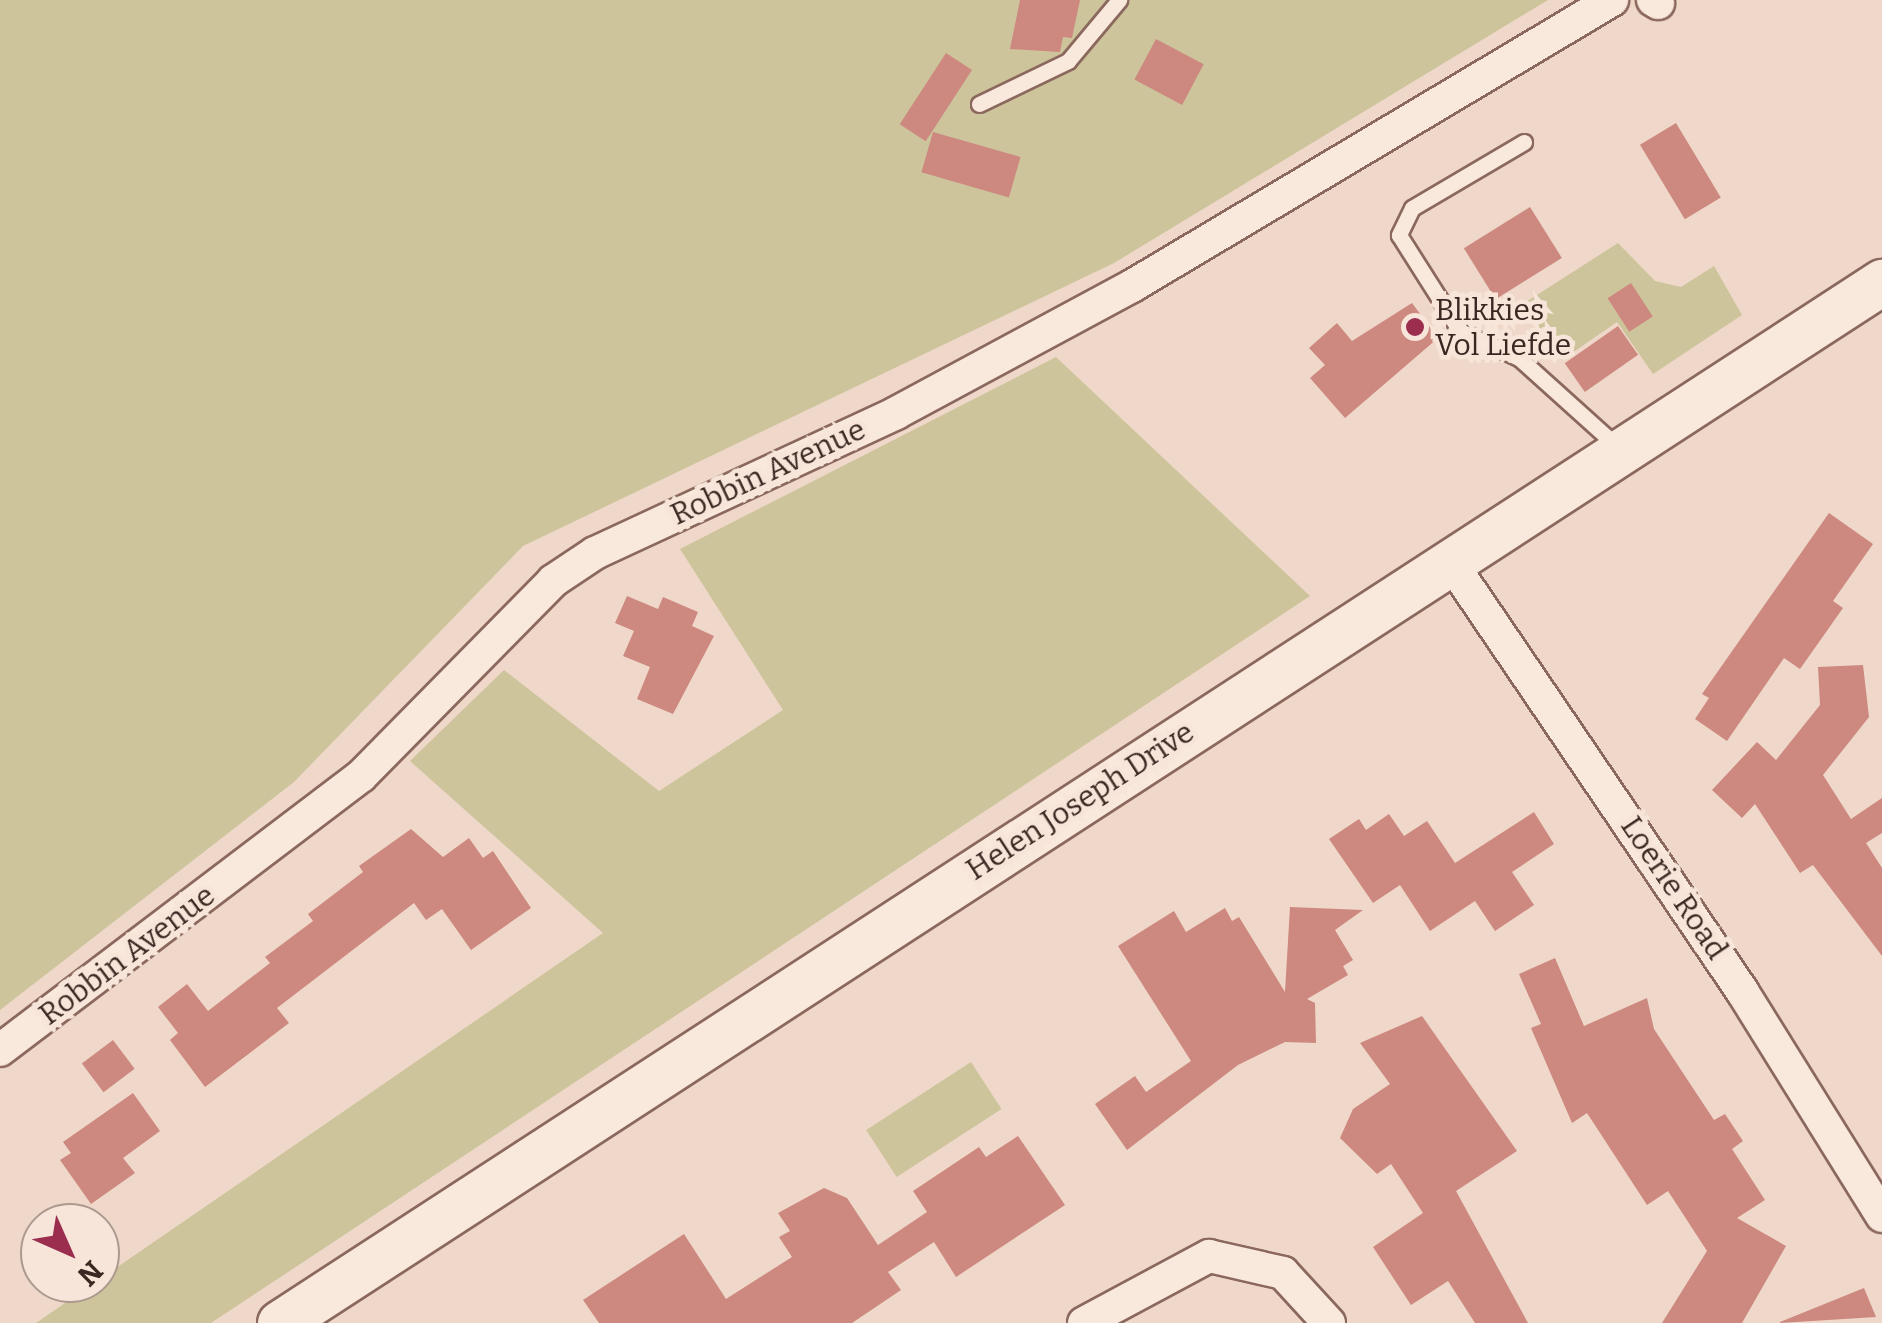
<!DOCTYPE html>
<html>
<head>
<meta charset="utf-8">
<style>
  body { margin:0 }
  #map { position:relative; width:1882px; height:1323px; overflow:hidden; background:#efd8c9; font-family:Bitter,serif }
  div>[style] { position:absolute }
  .green>* { inset:0; background:#cdc49c; transform-origin:0 0 }
  .building>* { inset:0; background:#cd887f; transform-origin:0 0 }
  .roads { filter:drop-shadow(2px 0 #8b685d) drop-shadow(-2px 0 #8b685d) drop-shadow(0 2px #8b685d) drop-shadow(0 -2px #8b685d) }
  .lane>* { height:15px; margin:-7.5px; padding:0 7.5px; transform-origin:7.5px; border-radius:7.5px; background:#f9e8dc }
  .street>* { height:32px; margin:-16px; padding:0 16px; transform-origin:16px; border-radius:16px; background:#f9e8dc }
  .secondary>* { height:45px; margin:-22.5px; padding:0 22.5px; transform-origin:22.5px; border-radius:22.5px; background:#f9e8dc }
  .dots>* { width:28px; height:28px; translate:-50% -50%; box-sizing:border-box; border:5px solid #f6e5d8; border-radius:50% }
  span { translate:-50% -50%; white-space:nowrap; text-align:center; line-height:1.15; -webkit-text-stroke:9px #f6e5d8; paint-order:stroke }
  .poi-label { font-size:30px; color:#3c2621 }
  .left { translate:0 -50%; text-align:left }
  .street-label { font-size:30px; color:#3c2621 }
  .north { position:absolute; left:20px; top:1203px; width:100px; height:100px; box-sizing:border-box; background:#f6e5d8; border:2px solid #ac998f; border-radius:50%; rotate:135deg; font-size:28px; font-weight:700; line-height:40px; text-align:center; color:#3c2621 }
  .north::after { content:''; display:block; margin:auto; width:35px; height:45px; background:#9b2d4f; clip-path:polygon(50% 0,100% 100%,50% 72%,0 100%) }
</style>
</head>
<body>
<div id="map">
  <div class="green">
    <div style="clip-path:polygon(0 0,1548px 0,1114px 263px,523px 546px,294px 782px,0 1010px)"></div>
    <div style="clip-path:polygon(1618px 243px,1655px 281px,1681px 287px,1714px 266px,1742px 315px,1653px 374px,1617px 322px,1562px 360px,1523px 304px)"></div>
    <div style="clip-path:polygon(1056px 357px,1310px 596px,211px 1323px,36px 1323px,603px 933px,410px 761px,504px 670px,659px 791px,783px 710px,680px 549px)"></div>
    <div style="left:971px;top:1062px;width:56px;height:125px;rotate:57deg"></div>
  </div>
  <div class="building">
    <div style="clip-path:polygon(1020px 0,1080px 0,1072px 38px,1063px 37px,1060px 52px,1010px 49px)"></div>
    <div style="left:1156px;top:39px;width:54px;height:46px;rotate:28deg"></div>
    <div style="left:946px;top:53px;width:31px;height:85px;rotate:33deg"></div>
    <div style="left:1676px;top:123px;width:87px;height:42px;rotate:59deg"></div>
    <div style="left:933px;top:132px;width:91px;height:42px;rotate:16deg"></div>
    <div style="left:1530px;top:207px;width:60px;height:78px;rotate:58deg"></div>
    <div style="left:1631px;top:283px;width:40px;height:28px;rotate:57deg"></div>
    <div style="clip-path:polygon(1412px 303px,1438px 338px,1345px 418px,1310px 378px,1325px 365px,1309px 348px,1337px 323px,1352px 341px)"></div>
    <div style="left:1618px;top:326px;width:35px;height:65px;rotate:55deg"></div>
    <div style="clip-path:polygon(1829px 513px,1873px 544px,1833px 601px,1843px 608px,1800px 669px,1784px 658px,1727px 741px,1695px 719px,1709px 698px,1702px 694px)"></div>
    <div style="clip-path:polygon(627px 596px,658px 609px,663px 597px,698px 612px,692px 626px,714px 636px,673px 714px,637px 699px,650px 667px,623px 656px,634px 631px,615px 623px)"></div>
    <div style="clip-path:polygon(1863px 665px,1869px 717px,1823px 775px,1851px 819px,1882px 798px,1882px 833px,1866px 843px,1882px 868px,1882px 956px,1813px 865px,1800px 873px,1755px 804px,1742px 818px,1712px 790px,1757px 742px,1776px 760px,1820px 705px,1818px 667px)"></div>
    <div style="clip-path:polygon(1534px 812px,1554px 844px,1512px 872px,1534px 905px,1495px 931px,1475px 901px,1430px 931px,1400px 885px,1373px 903px,1329px 839px,1359px 819px,1366px 830px,1389px 814px,1404px 836px,1427px 821px,1455px 863px)"></div>
    <div style="clip-path:polygon(411px 829px,443px 857px,469px 838px,483px 858px,493px 851px,531px 908px,471px 950px,442px 909px,426px 920px,414px 903px,277px 1008px,289px 1023px,205px 1087px,170px 1040px,178px 1033px,158px 1007px,187px 984px,208px 1011px,270px 963px,265px 957px,313px 921px,308px 914px,363px 872px,359px 866px)"></div>
    <div style="clip-path:polygon(1290px 907px,1363px 910px,1335px 930px,1353px 960px,1343px 966px,1348px 975px,1307px 999px,1315px 1003px,1316px 1043px,1285px 1042px,1238px 1065px,1127px 1150px,1095px 1104px,1135px 1076px,1146px 1092px,1191px 1061px,1118px 946px,1174px 911px,1186px 932px,1225px 908px,1232px 921px,1239px 917px,1285px 992px)"></div>
    <div style="clip-path:polygon(1555px 958px,1584px 1026px,1647px 998px,1654px 1029px,1714px 1120px,1725px 1114px,1743px 1141px,1732px 1149px,1765px 1200px,1737px 1218px,1786px 1246px,1742px 1323px,1662px 1323px,1707px 1251px,1668px 1191px,1647px 1205px,1587px 1113px,1572px 1123px,1531px 1028px,1541px 1024px,1519px 974px)"></div>
    <div style="clip-path:polygon(1422px 1016px,1517px 1151px,1456px 1191px,1528px 1323px,1475px 1323px,1448px 1281px,1411px 1305px,1373px 1247px,1423px 1213px,1391px 1164px,1377px 1174px,1340px 1138px,1353px 1109px,1390px 1084px,1360px 1043px)"></div>
    <div style="left:113px;top:1040px;width:36px;height:39px;rotate:53deg"></div>
    <div style="clip-path:polygon(133px 1093px,160px 1131px,123px 1158px,135px 1173px,91px 1204px,60px 1160px,71px 1153px,63px 1142px)"></div>
    <div style="clip-path:polygon(1018px 1136px,1065px 1205px,956px 1277px,934px 1242px,888px 1272px,901px 1290px,852px 1323px,599px 1323px,583px 1300px,684px 1234px,726px 1299px,792px 1257px,779px 1237px,790px 1231px,778px 1213px,824px 1188px,847px 1198px,878px 1245px,927px 1212px,913px 1191px,979px 1147px,986px 1157px)"></div>
    <div style="clip-path:polygon(1864px 1288px,1876px 1317px,1780px 1323px,1780px 1322px)"></div>
  </div>
  <div class="roads">
    <div class="lane">
      <div style="left:979px;top:104px;width:99px;rotate:-25.8deg"></div>
      <div style="left:1068px;top:61px;width:80px;rotate:-50.1deg"></div>
      <div style="left:1524px;top:142px;width:130px;rotate:149.5deg"></div>
      <div style="left:1412px;top:208px;width:30px;rotate:116deg"></div>
      <div style="left:1399px;top:235px;width:114px;rotate:57.6deg"></div>
      <div style="left:1460px;top:331px;width:65px;rotate:24.6deg"></div>
      <div style="left:1519px;top:358px;width:133px;rotate:42deg"></div>
    </div>
    <div class="street">
      <div style="left:1653px;top:0;width:6px;rotate:31deg"></div>
      <div style="left:1454px;top:567px;width:513px;rotate:55.81deg"></div>
      <div style="left:1742px;top:991px;width:265px;rotate:58.1deg"></div>
      <div style="left:0;top:1050px;width:453px;rotate:-37.2deg"></div>
      <div style="left:361px;top:776px;width:274px;rotate:-45.4deg"></div>
      <div style="left:553px;top:581px;width:50px;rotate:-33.7deg"></div>
      <div style="left:595px;top:553px;width:332px;rotate:-24.9deg"></div>
      <div style="left:896px;top:413px;width:268px;rotate:-28.3deg"></div>
      <div style="left:1132px;top:286px;width:559px;rotate:-30.79deg"></div>
      <div style="left:1084px;top:1323px;width:142px;rotate:-28.2deg"></div>
      <div style="left:1209px;top:1256px;width:76px;rotate:12.9deg"></div>
      <div style="left:1283px;top:1273px;width:68px;rotate:47.4deg"></div>
    </div>
    <div class="secondary">
      <div style="left:280px;top:1323px;width:1911px;rotate:-33.02deg"></div>
    </div>
  </div>
  <div class="dots">
    <div style="left:1415px;top:327px;background:#9b2d4f"></div>
  </div>
  <div class="poi-label">
    <span class="left" style="left:1435px;top:327px">Blikkies<br>Vol Liefde</span>
  </div>
  <div class="street-label">
    <span style="left:768px;top:472px;rotate:-25deg">Robbin Avenue</span>
    <span style="left:1080px;top:801px;rotate:-33deg">Helen Joseph Drive</span>
    <span style="left:1674px;top:888px;rotate:56deg">Loerie Road</span>
    <span style="left:127px;top:955px;rotate:-37deg">Robbin Avenue</span>
  </div>
  <div class="north">N</div>
</div>
</body>
</html>
